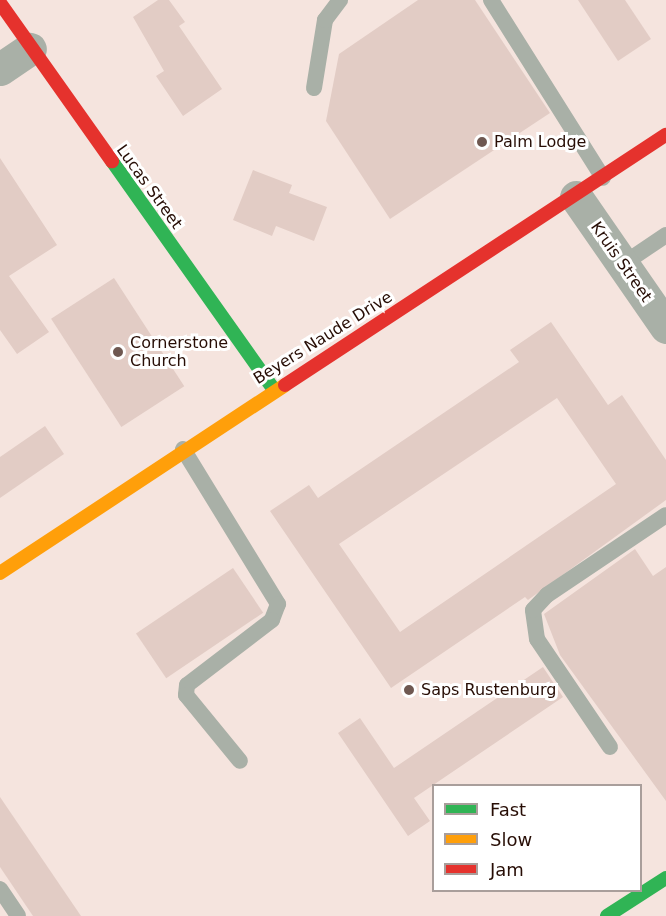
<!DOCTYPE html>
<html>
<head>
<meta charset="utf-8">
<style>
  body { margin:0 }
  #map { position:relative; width:666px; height:916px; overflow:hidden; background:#f5e4de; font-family:"DejaVu Sans",sans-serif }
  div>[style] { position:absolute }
  .building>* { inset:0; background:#e2ccc5; transform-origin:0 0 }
  .lane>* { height:16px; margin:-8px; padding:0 8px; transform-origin:8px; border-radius:8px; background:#a9b0a7 }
  .street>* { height:33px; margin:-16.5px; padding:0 16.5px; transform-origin:16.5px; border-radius:16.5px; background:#a9b0a7 }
  .fast>* { height:14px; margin:-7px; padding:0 7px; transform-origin:7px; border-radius:7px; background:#30b455 }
  .slow>* { height:14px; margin:-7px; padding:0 7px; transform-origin:7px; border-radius:7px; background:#ff9f0a }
  .jam>* { height:14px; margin:-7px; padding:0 7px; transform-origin:7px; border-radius:7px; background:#e5322d }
  .dots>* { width:16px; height:16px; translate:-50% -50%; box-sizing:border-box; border:3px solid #fff; border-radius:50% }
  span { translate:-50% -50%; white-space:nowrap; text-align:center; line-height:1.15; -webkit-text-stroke:6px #fff; paint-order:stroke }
  .poi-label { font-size:16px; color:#270d05 }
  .left { translate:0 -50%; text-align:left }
  .street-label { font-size:16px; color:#270d05 }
  .legend { position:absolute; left:432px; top:784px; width:210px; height:108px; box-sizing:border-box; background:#fff; border:2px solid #a99e9b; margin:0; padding:8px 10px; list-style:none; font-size:18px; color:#270d05 }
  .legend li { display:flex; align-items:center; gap:12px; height:30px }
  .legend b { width:30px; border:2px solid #a99e9b }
</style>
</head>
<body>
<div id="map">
  <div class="building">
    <div style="clip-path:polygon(158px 0,169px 0,185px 22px,179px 26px,222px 89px,183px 116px,156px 76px,164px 71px,133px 17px)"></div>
    <div style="clip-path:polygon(418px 0,475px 0,550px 113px,390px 219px,326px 121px,339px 54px)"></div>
    <div style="clip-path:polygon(578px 0,625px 0,651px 39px,618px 61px)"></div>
    <div style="clip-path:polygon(0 158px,57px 245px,9px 276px,49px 332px,17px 354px,0 330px)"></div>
    <div style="clip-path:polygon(253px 170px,292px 185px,289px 193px,327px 207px,314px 241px,276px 226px,272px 236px,233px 220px)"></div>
    <div style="left:114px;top:278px;width:129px;height:75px;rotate:57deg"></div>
    <div style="clip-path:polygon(evenodd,551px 322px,608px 405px,622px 395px,666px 460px,666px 500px,528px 600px,525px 597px,391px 688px,270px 511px,309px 485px,318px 498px,519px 362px,510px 350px,551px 322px,557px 398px,616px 484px,400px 632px,339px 544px,557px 398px)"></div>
    <div style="clip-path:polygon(45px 426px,64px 454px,0 498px,0 457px)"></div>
    <div style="clip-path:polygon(635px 549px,653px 576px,666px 567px,666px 801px,560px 655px,544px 614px)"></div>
    <div style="left:233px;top:568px;width:54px;height:117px;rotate:56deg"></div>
    <div style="clip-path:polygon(543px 667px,563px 697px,414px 798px,430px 821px,408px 836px,338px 733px,360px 718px,394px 768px)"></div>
    <div style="clip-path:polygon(0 797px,81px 916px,33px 916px,0 867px)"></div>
  </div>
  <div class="lane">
    <div style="left:491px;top:0;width:210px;rotate:57.8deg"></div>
    <div style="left:314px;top:88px;width:69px;rotate:-80.8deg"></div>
    <div style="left:325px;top:20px;width:25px;rotate:-53deg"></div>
    <div style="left:623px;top:264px;width:52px;rotate:-34deg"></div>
    <div style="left:183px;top:449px;width:182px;rotate:58.5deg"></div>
    <div style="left:278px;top:604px;width:17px;rotate:111deg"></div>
    <div style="left:272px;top:620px;width:107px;rotate:142.6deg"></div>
    <div style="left:187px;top:685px;width:10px;rotate:96deg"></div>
    <div style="left:186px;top:695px;width:85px;rotate:50.7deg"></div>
    <div style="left:610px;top:747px;width:130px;rotate:-124.1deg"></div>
    <div style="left:537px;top:639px;width:29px;rotate:-98deg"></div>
    <div style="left:533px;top:610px;width:21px;rotate:-47deg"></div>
    <div style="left:547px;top:595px;width:143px;rotate:-33.9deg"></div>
    <div style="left:0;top:889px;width:32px;rotate:56deg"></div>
  </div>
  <div class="street">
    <div style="left:0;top:69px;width:36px;rotate:-34deg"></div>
    <div style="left:576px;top:197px;width:158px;rotate:55.3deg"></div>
  </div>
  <div class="fast">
    <div style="left:112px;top:161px;width:278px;rotate:54.7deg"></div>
    <div style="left:607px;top:916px;width:70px;rotate:-32.8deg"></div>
  </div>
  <div class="slow">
    <div style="left:0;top:573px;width:341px;rotate:-33.4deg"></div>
  </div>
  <div class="jam">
    <div style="left:0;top:3px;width:194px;rotate:54.7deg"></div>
    <div style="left:285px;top:385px;width:456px;rotate:-33.3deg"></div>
  </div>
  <div class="dots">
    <div style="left:482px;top:142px;background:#6f5851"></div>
    <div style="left:118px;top:352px;background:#6f5851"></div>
    <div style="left:409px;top:690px;background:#6f5851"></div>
  </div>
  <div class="poi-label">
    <span class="left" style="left:494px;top:142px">Palm Lodge</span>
    <span class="left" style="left:130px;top:352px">Cornerstone<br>Church</span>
    <span class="left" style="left:421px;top:690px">Saps Rustenburg</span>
  </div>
  <div class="street-label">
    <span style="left:149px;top:187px;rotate:54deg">Lucas Street</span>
    <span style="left:621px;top:262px;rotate:55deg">Kruis Street</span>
    <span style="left:323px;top:338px;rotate:-32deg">Beyers Naude Drive</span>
  </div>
  <ul class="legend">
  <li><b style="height:8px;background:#30b455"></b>Fast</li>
  <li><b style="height:8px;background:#ff9f0a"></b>Slow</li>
  <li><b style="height:8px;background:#e5322d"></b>Jam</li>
  </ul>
</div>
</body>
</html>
